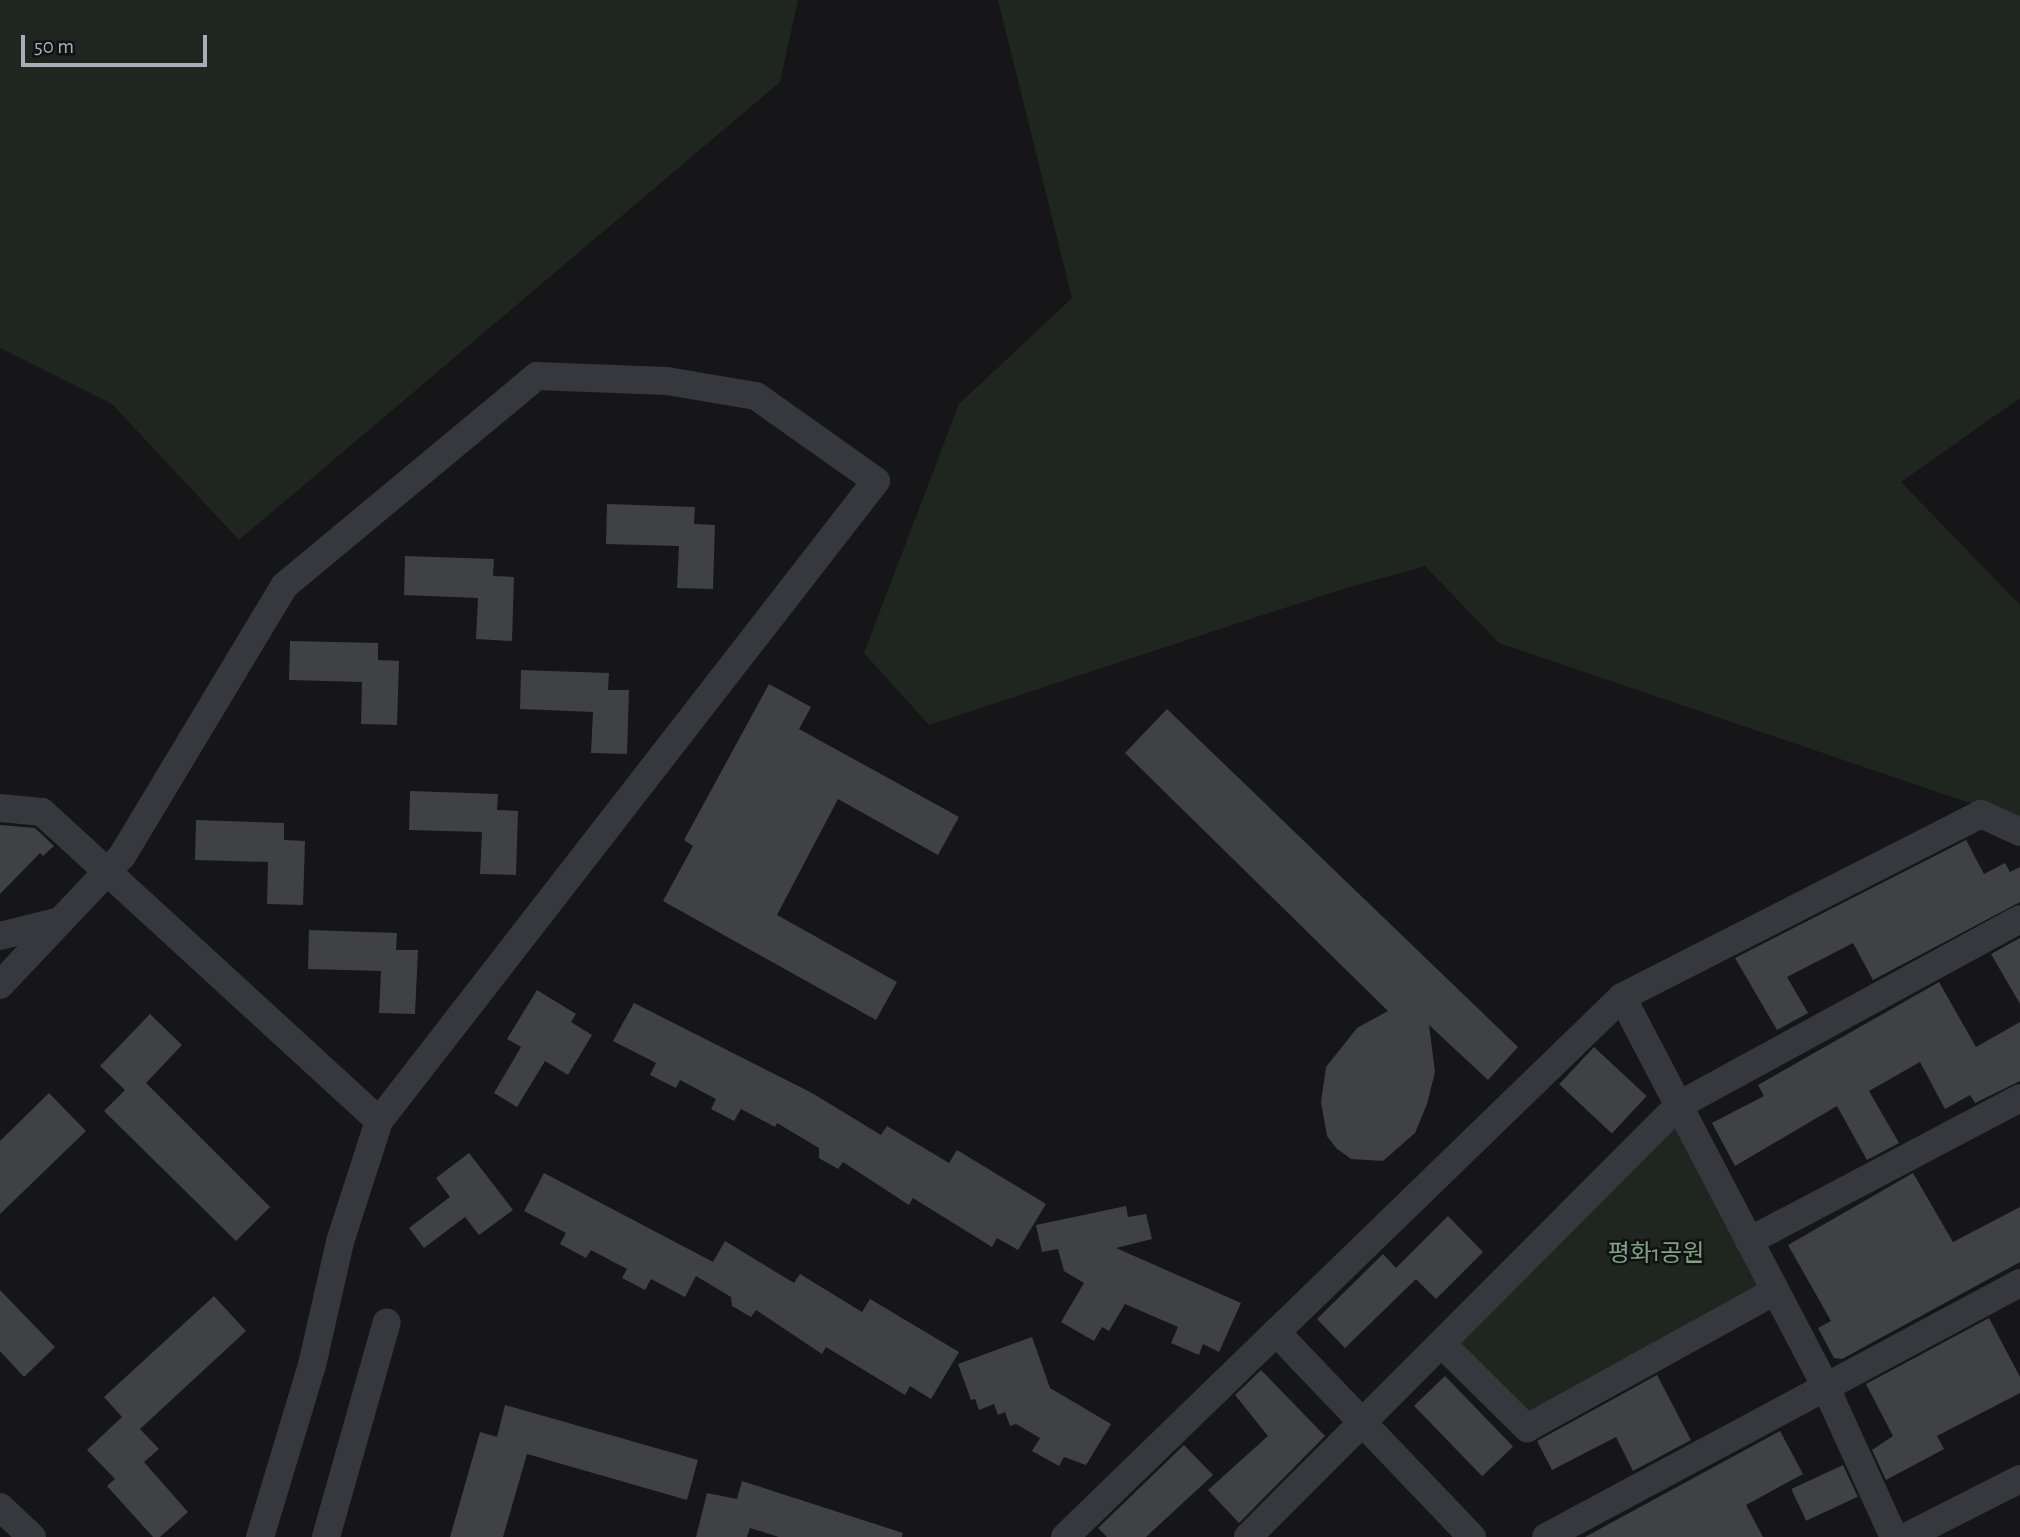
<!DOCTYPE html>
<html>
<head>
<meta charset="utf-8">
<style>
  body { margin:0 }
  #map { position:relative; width:2020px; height:1537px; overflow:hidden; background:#161618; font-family:"Alegreya Sans","Noto Sans KR",sans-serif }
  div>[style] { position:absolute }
  .green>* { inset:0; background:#1e261f }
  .building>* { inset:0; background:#404145; transform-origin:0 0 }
  .street>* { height:28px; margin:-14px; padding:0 14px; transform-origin:14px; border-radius:14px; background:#37383d }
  span { translate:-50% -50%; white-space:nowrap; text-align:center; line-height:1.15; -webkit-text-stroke:5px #111113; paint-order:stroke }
  .park-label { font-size:24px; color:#7fa381 }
  .scale { position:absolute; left:21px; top:35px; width:186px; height:32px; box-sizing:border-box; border:4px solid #a8adb8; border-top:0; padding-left:9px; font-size:21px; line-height:24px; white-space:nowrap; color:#a8adb8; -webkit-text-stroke:5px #111113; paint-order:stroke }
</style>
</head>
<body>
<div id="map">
  <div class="green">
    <div style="clip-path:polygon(0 0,798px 0,780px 82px,239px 540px,112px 404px,0 348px)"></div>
    <div style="clip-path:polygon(998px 0,2020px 0,2020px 398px,1901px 482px,2020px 605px,2020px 820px,1499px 643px,1425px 566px,1336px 591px,929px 725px,864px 653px,959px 404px,1072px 298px)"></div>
    <div style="clip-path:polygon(1679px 1105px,1775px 1291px,1527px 1428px,1442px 1344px)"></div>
  </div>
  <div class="building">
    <div style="clip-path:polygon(607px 504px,695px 507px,694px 524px,715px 525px,713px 589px,677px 588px,679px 546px,606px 544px)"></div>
    <div style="clip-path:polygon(405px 556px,494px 559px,493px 576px,514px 577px,512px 641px,476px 639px,478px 598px,404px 595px)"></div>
    <div style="clip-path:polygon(290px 641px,378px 643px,378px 660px,399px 661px,397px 725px,361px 724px,362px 682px,289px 680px)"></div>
    <div style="clip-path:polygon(521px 670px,609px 673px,608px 690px,629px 690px,627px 754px,591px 753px,593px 712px,520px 709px)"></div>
    <div style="clip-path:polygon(769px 684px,811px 707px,799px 729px,959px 817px,938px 855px,838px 799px,777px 915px,897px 982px,876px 1020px,663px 901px,693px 846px,684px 840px)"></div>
    <div style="clip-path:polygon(1167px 709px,1518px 1047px,1488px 1080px,1429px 1025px,1435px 1072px,1427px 1104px,1415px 1133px,1383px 1161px,1351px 1159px,1336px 1148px,1327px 1136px,1321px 1102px,1326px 1067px,1357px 1028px,1388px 1011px,1125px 753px)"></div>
    <div style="clip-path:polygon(410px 791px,498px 794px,497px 810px,518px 811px,516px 875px,480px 874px,482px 832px,409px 830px)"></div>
    <div style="clip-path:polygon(196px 820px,284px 823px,284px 840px,305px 841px,303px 905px,267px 904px,268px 862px,195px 860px)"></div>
    <div style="clip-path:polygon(0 825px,35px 828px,54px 846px,43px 856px,40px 853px,0 894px)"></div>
    <div style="clip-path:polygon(1966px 840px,1984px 874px,2005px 863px,2010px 872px,2020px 867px,2020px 902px,1873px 980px,1853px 943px,1787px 977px,1808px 1013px,1777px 1030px,1735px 958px)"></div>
    <div style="clip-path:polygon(309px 930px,397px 933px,396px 950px,418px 950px,415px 1014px,379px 1013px,381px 971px,308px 969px)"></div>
    <div style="clip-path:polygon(2020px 938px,2020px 1004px,1991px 954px)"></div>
    <div style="clip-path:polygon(1939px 982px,1976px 1047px,2020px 1022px,2020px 1081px,1975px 1103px,1970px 1095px,1945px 1109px,1920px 1062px,1869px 1091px,1899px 1143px,1867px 1160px,1837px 1106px,1735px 1166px,1712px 1123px,1764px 1096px,1758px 1085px)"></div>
    <div style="clip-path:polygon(537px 990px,576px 1014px,571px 1022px,592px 1035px,568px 1075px,545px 1061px,517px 1107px,494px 1093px,521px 1047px,507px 1039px)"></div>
    <div style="clip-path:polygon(634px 1003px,812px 1093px,881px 1135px,887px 1126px,949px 1163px,957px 1150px,1046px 1204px,1018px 1250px,997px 1238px,992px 1247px,913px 1198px,909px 1205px,843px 1162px,838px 1169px,819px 1158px,819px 1148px,777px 1123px,775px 1127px,741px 1109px,734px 1121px,711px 1109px,716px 1099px,680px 1080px,676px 1088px,650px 1075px,656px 1063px,613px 1041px)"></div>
    <div style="clip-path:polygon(150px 1014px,182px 1045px,146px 1083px,270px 1207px,236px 1241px,104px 1111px,125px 1090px,100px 1066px)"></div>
    <div style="left:1594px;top:1047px;width:72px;height:51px;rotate:43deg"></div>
    <div style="clip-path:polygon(49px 1093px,86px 1131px,0 1214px,0 1141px)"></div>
    <div style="clip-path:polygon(469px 1153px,513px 1210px,479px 1235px,465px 1217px,424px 1248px,409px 1228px,450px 1197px,436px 1178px)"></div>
    <div style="clip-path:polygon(544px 1173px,713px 1262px,725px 1241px,794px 1283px,800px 1274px,862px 1312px,870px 1299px,959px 1352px,931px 1399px,910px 1386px,905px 1395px,826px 1347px,822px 1354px,756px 1310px,751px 1317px,732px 1306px,731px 1297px,696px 1276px,685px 1297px,651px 1279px,645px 1290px,622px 1278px,627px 1269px,591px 1250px,586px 1258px,560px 1244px,566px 1233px,524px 1211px)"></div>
    <div style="clip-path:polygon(1913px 1173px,1953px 1242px,2020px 1207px,2020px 1262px,1842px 1359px,1834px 1358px,1818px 1328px,1831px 1321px,1788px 1245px)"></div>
    <div style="clip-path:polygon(1126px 1206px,1128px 1217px,1146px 1214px,1152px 1239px,1116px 1248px,1241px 1303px,1219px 1352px,1203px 1344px,1199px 1355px,1171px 1343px,1178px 1327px,1125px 1304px,1109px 1331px,1102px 1327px,1094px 1341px,1061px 1322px,1084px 1283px,1064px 1271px,1058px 1249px,1042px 1252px,1036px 1225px)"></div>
    <div style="clip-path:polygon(1448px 1216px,1483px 1252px,1436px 1299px,1416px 1279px,1345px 1348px,1317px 1319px,1383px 1254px,1396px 1268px)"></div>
    <div style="clip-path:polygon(0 1290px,55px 1347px,24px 1377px,0 1351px)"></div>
    <div style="clip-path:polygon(214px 1296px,246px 1331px,140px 1429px,159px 1449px,144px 1462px,188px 1512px,160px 1537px,153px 1537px,107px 1486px,115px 1479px,87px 1450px,122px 1417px,104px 1397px)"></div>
    <div style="clip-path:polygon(1989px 1318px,2020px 1377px,2020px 1393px,1937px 1436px,1944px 1449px,1886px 1480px,1872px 1450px,1893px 1436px,1866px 1384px)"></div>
    <div style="clip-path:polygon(1032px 1337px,1050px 1388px,1111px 1424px,1086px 1465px,1064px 1457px,1059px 1466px,1032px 1451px,1040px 1438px,1016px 1424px,1010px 1426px,1005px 1412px,998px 1415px,994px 1404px,979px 1410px,975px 1399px,971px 1400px,958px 1364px)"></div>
    <div style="clip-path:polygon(1261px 1370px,1325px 1436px,1239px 1523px,1208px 1490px,1268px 1436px,1235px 1395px)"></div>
    <div style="clip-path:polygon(1657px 1375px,1691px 1440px,1633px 1471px,1616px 1437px,1552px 1470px,1537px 1441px)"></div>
    <div style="left:1445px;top:1376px;width:98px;height:43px;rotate:46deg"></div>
    <div style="clip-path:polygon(505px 1405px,698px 1460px,687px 1500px,527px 1454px,503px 1537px,450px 1537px,480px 1432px,497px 1437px)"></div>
    <div style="clip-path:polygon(1780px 1431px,1803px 1474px,1746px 1505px,1763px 1537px,1585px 1537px)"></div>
    <div style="clip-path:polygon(1184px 1445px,1213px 1475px,1146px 1537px,1107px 1537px,1098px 1528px)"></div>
    <div style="left:1843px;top:1465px;width:35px;height:57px;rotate:65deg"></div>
    <div style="clip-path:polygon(742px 1481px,903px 1533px,902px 1537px,779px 1537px,750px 1528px,747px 1537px,696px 1537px,707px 1493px,737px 1499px)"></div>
  </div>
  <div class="street">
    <div style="left:0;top:808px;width:42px;rotate:5.4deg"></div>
    <div style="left:42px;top:812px;width:457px;rotate:42.5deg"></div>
    <div style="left:0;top:936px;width:58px;rotate:-14deg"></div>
    <div style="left:0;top:985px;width:178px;rotate:-46.6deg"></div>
    <div style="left:122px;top:856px;width:315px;rotate:-59deg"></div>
    <div style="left:284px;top:586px;width:329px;rotate:-39.7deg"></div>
    <div style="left:537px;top:376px;width:130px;rotate:2.2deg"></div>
    <div style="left:667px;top:381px;width:90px;rotate:9.6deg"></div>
    <div style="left:756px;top:396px;width:147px;rotate:35.3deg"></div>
    <div style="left:876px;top:481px;width:810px;rotate:127.83deg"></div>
    <div style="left:379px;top:1121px;width:127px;rotate:107.9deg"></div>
    <div style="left:340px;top:1242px;width:126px;rotate:102.8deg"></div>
    <div style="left:312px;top:1365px;width:180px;rotate:106.8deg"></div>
    <div style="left:1622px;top:997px;width:441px;rotate:62.4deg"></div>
    <div style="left:1826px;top:1388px;width:164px;rotate:65.5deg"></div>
    <div style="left:1749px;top:1241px;width:306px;rotate:-27.8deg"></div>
    <div style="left:1276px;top:1332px;width:284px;rotate:46.3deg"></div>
    <div style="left:1442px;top:1344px;width:120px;rotate:44.7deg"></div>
    <div style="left:1527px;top:1428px;width:283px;rotate:-28.9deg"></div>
    <div style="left:0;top:1507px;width:44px;rotate:43.2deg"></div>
    <div style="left:326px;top:1537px;width:223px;rotate:-74.2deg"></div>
    <div style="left:1065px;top:1537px;width:776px;rotate:-44.11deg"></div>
    <div style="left:1622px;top:997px;width:403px;rotate:-27deg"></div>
    <div style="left:1981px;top:814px;width:43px;rotate:24.8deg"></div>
    <div style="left:1248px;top:1537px;width:610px;rotate:-45.07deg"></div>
    <div style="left:1679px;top:1105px;width:388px;rotate:-28.6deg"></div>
    <div style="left:1546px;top:1537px;width:538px;rotate:-28.19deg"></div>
    <div style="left:1906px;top:1537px;width:128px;rotate:-27deg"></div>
  </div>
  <div class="park-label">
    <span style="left:1656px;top:1255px">평화1공원</span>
  </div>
  <div class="scale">50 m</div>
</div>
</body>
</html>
